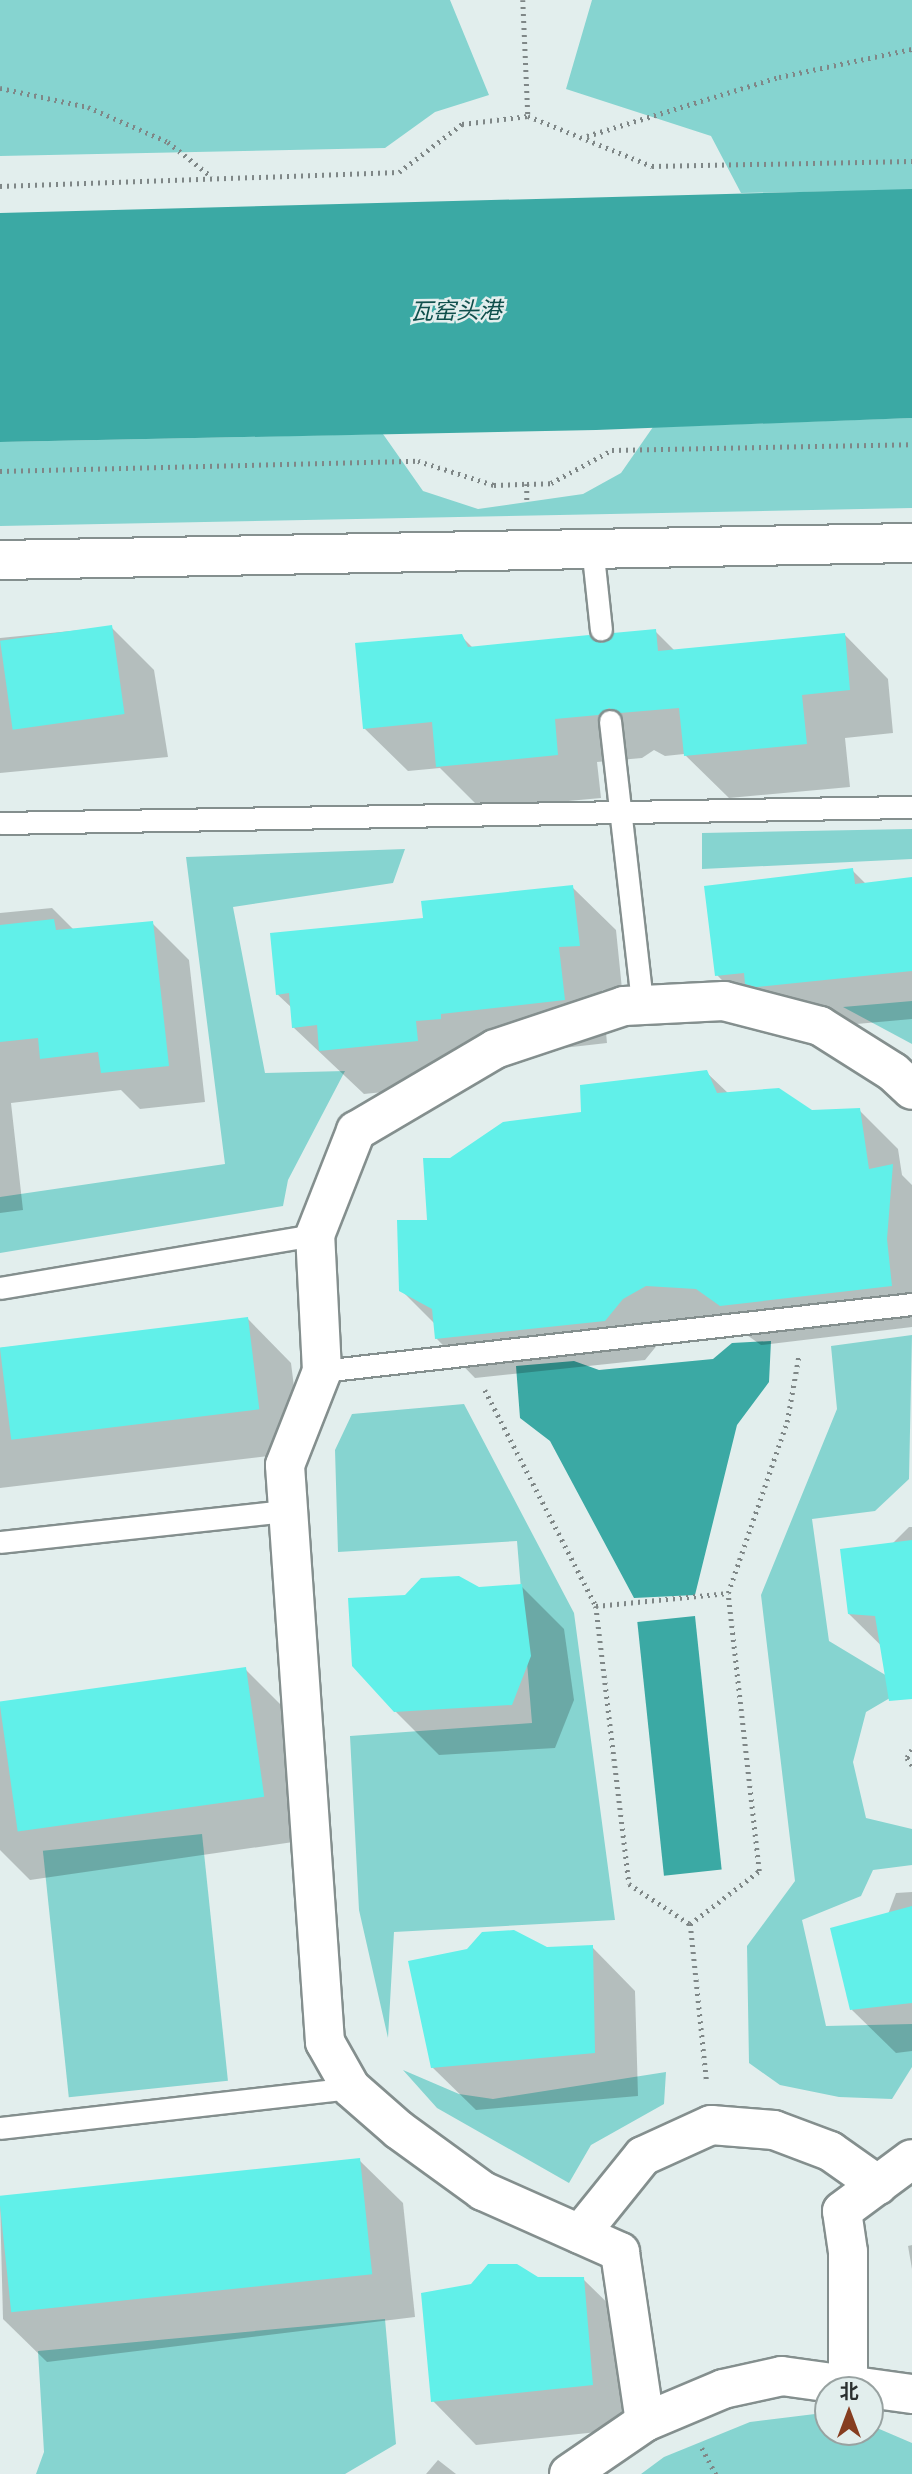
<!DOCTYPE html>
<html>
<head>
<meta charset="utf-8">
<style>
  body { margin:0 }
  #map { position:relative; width:912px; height:2474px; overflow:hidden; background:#e2eeed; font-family:"Roboto Condensed","Noto Sans SC",sans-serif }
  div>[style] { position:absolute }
  .green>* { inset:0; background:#86d4d0; transform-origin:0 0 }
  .water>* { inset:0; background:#3ba9a4; transform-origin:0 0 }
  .shadow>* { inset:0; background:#0003 }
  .building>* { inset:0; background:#61f0e9; transform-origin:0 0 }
  .path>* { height:4.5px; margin-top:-2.25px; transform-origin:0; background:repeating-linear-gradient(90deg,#7f8787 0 2px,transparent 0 7px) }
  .roads { filter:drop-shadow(2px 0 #848f8e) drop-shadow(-2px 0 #848f8e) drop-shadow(0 2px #848f8e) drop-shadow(0 -2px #848f8e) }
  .service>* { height:21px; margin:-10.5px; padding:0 10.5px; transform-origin:10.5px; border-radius:10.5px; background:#fff }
  .minor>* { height:38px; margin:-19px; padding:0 19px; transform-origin:19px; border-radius:19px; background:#fff }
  span { translate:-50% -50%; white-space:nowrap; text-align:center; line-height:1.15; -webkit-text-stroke:5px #e2eeed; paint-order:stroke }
  .water-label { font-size:23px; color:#0f4f4c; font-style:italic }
  .north { position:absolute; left:814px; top:2376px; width:70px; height:70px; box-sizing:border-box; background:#e2eeed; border:2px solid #98a2a1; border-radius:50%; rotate:0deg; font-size:19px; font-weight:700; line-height:28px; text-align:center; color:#2a2f2f }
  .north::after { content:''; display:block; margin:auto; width:24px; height:32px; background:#863d20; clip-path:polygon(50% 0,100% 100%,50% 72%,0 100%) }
</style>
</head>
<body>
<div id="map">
  <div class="green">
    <div style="clip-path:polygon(0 0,450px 0,489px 95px,435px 112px,385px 148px,0 156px)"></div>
    <div style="clip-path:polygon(592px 0,912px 0,912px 190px,741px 193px,711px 136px,566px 89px)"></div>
    <div style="clip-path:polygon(912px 418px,912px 508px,0 526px,0 442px,383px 434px,423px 491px,478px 509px,583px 494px,621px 473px,653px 427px)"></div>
    <div style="clip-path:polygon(912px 829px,912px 859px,702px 869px,702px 833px)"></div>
    <div style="clip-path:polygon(405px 849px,393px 883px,233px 907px,265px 1073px,345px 1071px,288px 1180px,283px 1206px,0 1253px,0 1197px,225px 1164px,186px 857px)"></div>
    <div style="clip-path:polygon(912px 1001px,912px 1044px,843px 1007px)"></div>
    <div style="clip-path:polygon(912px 1335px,909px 1479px,875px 1511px,812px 1519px,829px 1641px,907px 1688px,866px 1712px,853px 1762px,866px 1818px,912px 1829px,912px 1865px,873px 1870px,861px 1896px,802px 1920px,826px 2026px,912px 2024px,912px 2067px,892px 2099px,839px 2097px,780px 2085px,749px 2063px,747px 1946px,795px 1881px,761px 1595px,837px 1409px,831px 1346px)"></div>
    <div style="clip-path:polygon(464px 1404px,574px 1613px,615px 1920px,394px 1932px,388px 2038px,359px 1910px,350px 1736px,532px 1723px,517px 1541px,338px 1552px,335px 1450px,352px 1414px)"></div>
    <div style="left:202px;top:1834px;width:248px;height:160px;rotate:84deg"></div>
    <div style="clip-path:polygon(403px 2070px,459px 2094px,493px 2099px,666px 2072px,664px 2104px,591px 2145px,569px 2183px,437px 2108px)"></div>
    <div style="clip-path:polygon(385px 2319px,396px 2444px,345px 2474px,36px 2474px,44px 2452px,38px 2351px)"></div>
    <div style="clip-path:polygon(815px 2414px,828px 2417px,828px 2432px,870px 2432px,870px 2425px,912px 2443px,912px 2474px,641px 2474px,664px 2457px,750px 2422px)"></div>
  </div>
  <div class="water">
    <div style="clip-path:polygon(912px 189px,912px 418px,596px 430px,0 442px,0 213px)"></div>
    <div style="clip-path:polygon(771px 1341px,769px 1382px,737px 1425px,695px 1595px,634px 1598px,550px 1441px,520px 1418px,516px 1366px,574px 1361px,599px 1370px,713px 1359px,732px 1343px)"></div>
    <div style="left:695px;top:1616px;width:255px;height:58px;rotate:84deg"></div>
  </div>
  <div class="shadow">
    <div style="clip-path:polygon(111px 627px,154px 670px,168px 757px,0 773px,0 638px)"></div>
    <div style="clip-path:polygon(655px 631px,675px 651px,845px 635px,888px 679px,893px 733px,845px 738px,850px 787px,729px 798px,684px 754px,665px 756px,654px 750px,642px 758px,597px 762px,601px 798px,481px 809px,440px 768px,408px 771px,364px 728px,461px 636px,473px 648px,602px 645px)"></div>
    <div style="clip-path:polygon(852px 870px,867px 885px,912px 879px,912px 1019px,801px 1029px,760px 1019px,717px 975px)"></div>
    <div style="clip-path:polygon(572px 887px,616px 930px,622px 989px,602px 990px,607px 1043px,483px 1057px,461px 1084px,364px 1094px,293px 1027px,292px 1008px,277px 994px,425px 919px)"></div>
    <div style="clip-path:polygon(52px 908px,74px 930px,152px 923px,189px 960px,205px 1102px,140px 1109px,121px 1090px,11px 1103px,23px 1210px,0 1213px,0 913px)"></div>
    <div style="clip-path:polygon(706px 1072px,729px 1094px,812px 1112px,859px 1110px,898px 1149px,902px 1175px,912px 1185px,912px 1327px,761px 1345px,737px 1328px,663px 1338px,645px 1360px,475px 1378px,436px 1338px,435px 1324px,401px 1290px,450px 1159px)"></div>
    <div style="clip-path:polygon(248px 1319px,291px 1363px,302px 1452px,0 1488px,0 1348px)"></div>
    <div style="clip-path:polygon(909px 1527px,912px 1527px,912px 1676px,849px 1614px,892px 1544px)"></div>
    <div style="clip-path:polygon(521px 1586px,564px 1629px,574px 1700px,555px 1748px,439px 1755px,395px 1711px,479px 1589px)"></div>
    <div style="clip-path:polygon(245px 1669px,288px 1712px,307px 1840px,30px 1880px,0 1850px,0 1705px)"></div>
    <div style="clip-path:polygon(912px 1892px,912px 2051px,896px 2053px,852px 2010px,896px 1893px)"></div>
    <div style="clip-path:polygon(592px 1947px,635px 1991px,638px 2096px,476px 2110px,432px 2067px)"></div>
    <div style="clip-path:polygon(359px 2160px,403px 2203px,415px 2317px,47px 2362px,3px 2319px,0 2202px)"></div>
    <div style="clip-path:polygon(912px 2245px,912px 2269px,908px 2246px)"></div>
    <div style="clip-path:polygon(537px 2279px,583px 2279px,627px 2322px,635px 2428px,476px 2445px,433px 2401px)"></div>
    <div style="clip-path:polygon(438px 2460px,456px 2474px,426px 2474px)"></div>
  </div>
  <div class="building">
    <div style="left:112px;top:625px;width:90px;height:113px;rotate:82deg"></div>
    <div style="clip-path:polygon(656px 629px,658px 651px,845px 633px,850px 690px,802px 695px,807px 744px,684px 756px,679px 708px,620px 713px,609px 708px,598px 715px,555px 719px,558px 755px,436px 767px,432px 722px,363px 729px,355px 643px,462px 634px,468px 647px,589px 635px,602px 643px,613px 633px)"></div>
    <div style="clip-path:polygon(853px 868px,855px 884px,912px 877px,912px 971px,756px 987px,745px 984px,744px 973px,715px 976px,704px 886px)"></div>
    <div style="clip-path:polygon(573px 885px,580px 946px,559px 947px,565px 1000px,441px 1014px,441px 1019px,416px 1021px,418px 1041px,319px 1051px,317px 1025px,292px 1028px,289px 993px,276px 995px,270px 933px,423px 918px,421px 901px)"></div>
    <div style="clip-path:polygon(54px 919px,56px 930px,153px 921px,169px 1066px,101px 1073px,98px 1052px,40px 1059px,38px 1038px,0 1042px,0 925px)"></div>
    <div style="clip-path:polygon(707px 1070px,717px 1093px,779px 1088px,812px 1110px,860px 1108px,869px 1169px,893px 1164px,887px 1239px,892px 1286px,720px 1306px,696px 1289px,646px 1286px,623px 1299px,605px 1321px,435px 1339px,432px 1309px,399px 1291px,397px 1220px,427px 1220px,423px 1158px,450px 1158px,503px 1122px,581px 1112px,580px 1085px)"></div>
    <div style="left:248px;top:1317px;width:93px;height:250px;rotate:83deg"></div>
    <div style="clip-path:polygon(912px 1540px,912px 1699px,889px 1701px,875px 1616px,848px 1614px,840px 1549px)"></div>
    <div style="clip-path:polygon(459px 1576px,479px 1587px,522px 1584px,531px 1656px,512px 1705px,394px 1712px,352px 1666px,348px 1598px,405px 1595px,421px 1578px)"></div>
    <div style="left:246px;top:1667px;width:131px;height:249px;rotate:82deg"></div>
    <div style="clip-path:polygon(912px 1906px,912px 2003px,850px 2010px,830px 1928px)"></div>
    <div style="clip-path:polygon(514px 1930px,547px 1947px,593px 1945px,595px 2053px,431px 2068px,408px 1961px,467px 1949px,482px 1932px)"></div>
    <div style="left:360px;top:2158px;width:117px;height:363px;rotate:84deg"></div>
    <div style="clip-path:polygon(488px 2264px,517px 2264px,538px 2277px,584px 2277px,593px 2385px,431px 2402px,421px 2293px,471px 2284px)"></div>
  </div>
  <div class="path">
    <div style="left:523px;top:0;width:116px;rotate:87.5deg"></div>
    <div style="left:0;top:88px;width:90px;rotate:12.2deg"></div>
    <div style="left:88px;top:107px;width:87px;rotate:23.6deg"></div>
    <div style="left:168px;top:142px;width:56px;rotate:38.5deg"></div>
    <div style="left:587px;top:136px;width:201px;rotate:-17.1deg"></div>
    <div style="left:779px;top:77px;width:136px;rotate:-11.9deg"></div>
    <div style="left:0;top:186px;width:399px;rotate:-2deg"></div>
    <div style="left:399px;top:172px;width:79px;rotate:-37.3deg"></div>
    <div style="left:462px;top:124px;width:66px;rotate:-6.9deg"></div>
    <div style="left:528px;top:116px;width:134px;rotate:22deg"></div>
    <div style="left:652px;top:166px;width:260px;rotate:-1.1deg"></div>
    <div style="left:0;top:471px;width:418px;rotate:-1.4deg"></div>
    <div style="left:418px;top:461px;width:80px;rotate:17.5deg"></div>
    <div style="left:494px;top:485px;width:33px;rotate:-2deg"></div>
    <div style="left:527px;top:484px;width:24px;rotate:-2deg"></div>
    <div style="left:551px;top:483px;width:69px;rotate:-28.4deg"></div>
    <div style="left:612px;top:450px;width:300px;rotate:-1.1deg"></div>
    <div style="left:527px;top:484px;width:20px;rotate:90deg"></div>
    <div style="left:485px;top:1390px;width:243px;rotate:62.8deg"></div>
    <div style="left:596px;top:1606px;width:280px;rotate:83.2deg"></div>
    <div style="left:629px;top:1884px;width:73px;rotate:33.3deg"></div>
    <div style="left:596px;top:1606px;width:133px;rotate:-5.6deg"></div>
    <div style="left:912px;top:1750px;width:9px;rotate:122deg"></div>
    <div style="left:907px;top:1758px;width:9px;rotate:54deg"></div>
    <div style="left:706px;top:2079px;width:156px;rotate:-95.9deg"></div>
    <div style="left:690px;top:1924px;width:87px;rotate:-37.5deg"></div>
    <div style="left:759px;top:1871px;width:280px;rotate:-96.4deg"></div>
    <div style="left:728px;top:1593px;width:181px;rotate:-71deg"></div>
    <div style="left:787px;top:1422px;width:69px;rotate:-80deg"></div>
    <div style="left:702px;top:2448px;width:30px;rotate:62deg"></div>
  </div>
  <div class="roads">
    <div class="service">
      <div style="left:592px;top:546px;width:84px;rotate:83.9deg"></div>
      <div style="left:610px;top:721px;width:285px;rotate:83.5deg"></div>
      <div style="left:0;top:823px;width:912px;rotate:-1.01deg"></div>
      <div style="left:0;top:1288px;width:319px;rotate:-9.6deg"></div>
      <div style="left:322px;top:1371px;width:594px;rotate:-6.48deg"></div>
      <div style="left:0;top:1542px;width:288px;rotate:-6.2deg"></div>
      <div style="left:0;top:2128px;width:353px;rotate:-6.5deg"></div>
    </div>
    <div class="minor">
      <div style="left:0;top:560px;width:912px;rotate:-1.07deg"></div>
      <div style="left:580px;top:2234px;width:100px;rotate:-51.1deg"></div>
      <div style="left:643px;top:2156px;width:75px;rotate:-24.5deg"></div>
      <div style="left:711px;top:2125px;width:63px;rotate:4.5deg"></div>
      <div style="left:774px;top:2130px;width:60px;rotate:20.6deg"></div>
      <div style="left:830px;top:2151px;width:59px;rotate:35.3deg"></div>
      <div style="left:848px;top:2382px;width:130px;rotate:-90deg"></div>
      <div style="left:848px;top:2252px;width:41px;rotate:-98.3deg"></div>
      <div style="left:842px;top:2211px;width:87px;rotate:-36.6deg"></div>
      <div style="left:645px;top:2422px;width:172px;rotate:-98.4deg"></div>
      <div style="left:620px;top:2252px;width:150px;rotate:-156deg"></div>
      <div style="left:483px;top:2191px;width:104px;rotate:-144deg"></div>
      <div style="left:399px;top:2130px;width:64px;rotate:-138.8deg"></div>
      <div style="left:351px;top:2088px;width:53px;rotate:-119.5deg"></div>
      <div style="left:325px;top:2042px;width:578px;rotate:-93.97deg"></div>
      <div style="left:285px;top:1465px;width:101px;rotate:-68.5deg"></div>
      <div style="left:322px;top:1371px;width:136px;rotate:-92.9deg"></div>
      <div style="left:315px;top:1235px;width:112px;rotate:-68.5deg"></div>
      <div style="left:356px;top:1131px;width:161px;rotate:-30.5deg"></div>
      <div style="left:495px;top:1049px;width:136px;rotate:-18.4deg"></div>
      <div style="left:624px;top:1006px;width:100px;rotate:-2.9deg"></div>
      <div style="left:724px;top:1001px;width:99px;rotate:14.6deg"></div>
      <div style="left:820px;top:1026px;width:86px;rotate:32.2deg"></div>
      <div style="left:893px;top:1072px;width:26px;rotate:43deg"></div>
      <div style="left:569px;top:2474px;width:92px;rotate:-34.4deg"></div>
      <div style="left:645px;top:2422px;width:85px;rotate:-22.9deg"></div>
      <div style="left:723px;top:2389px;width:60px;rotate:-12.4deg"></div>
      <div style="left:782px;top:2376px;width:131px;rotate:7.9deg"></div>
    </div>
  </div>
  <div class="water-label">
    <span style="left:456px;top:312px;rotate:-1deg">瓦窑头港</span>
  </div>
  <div class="north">北</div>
</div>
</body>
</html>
